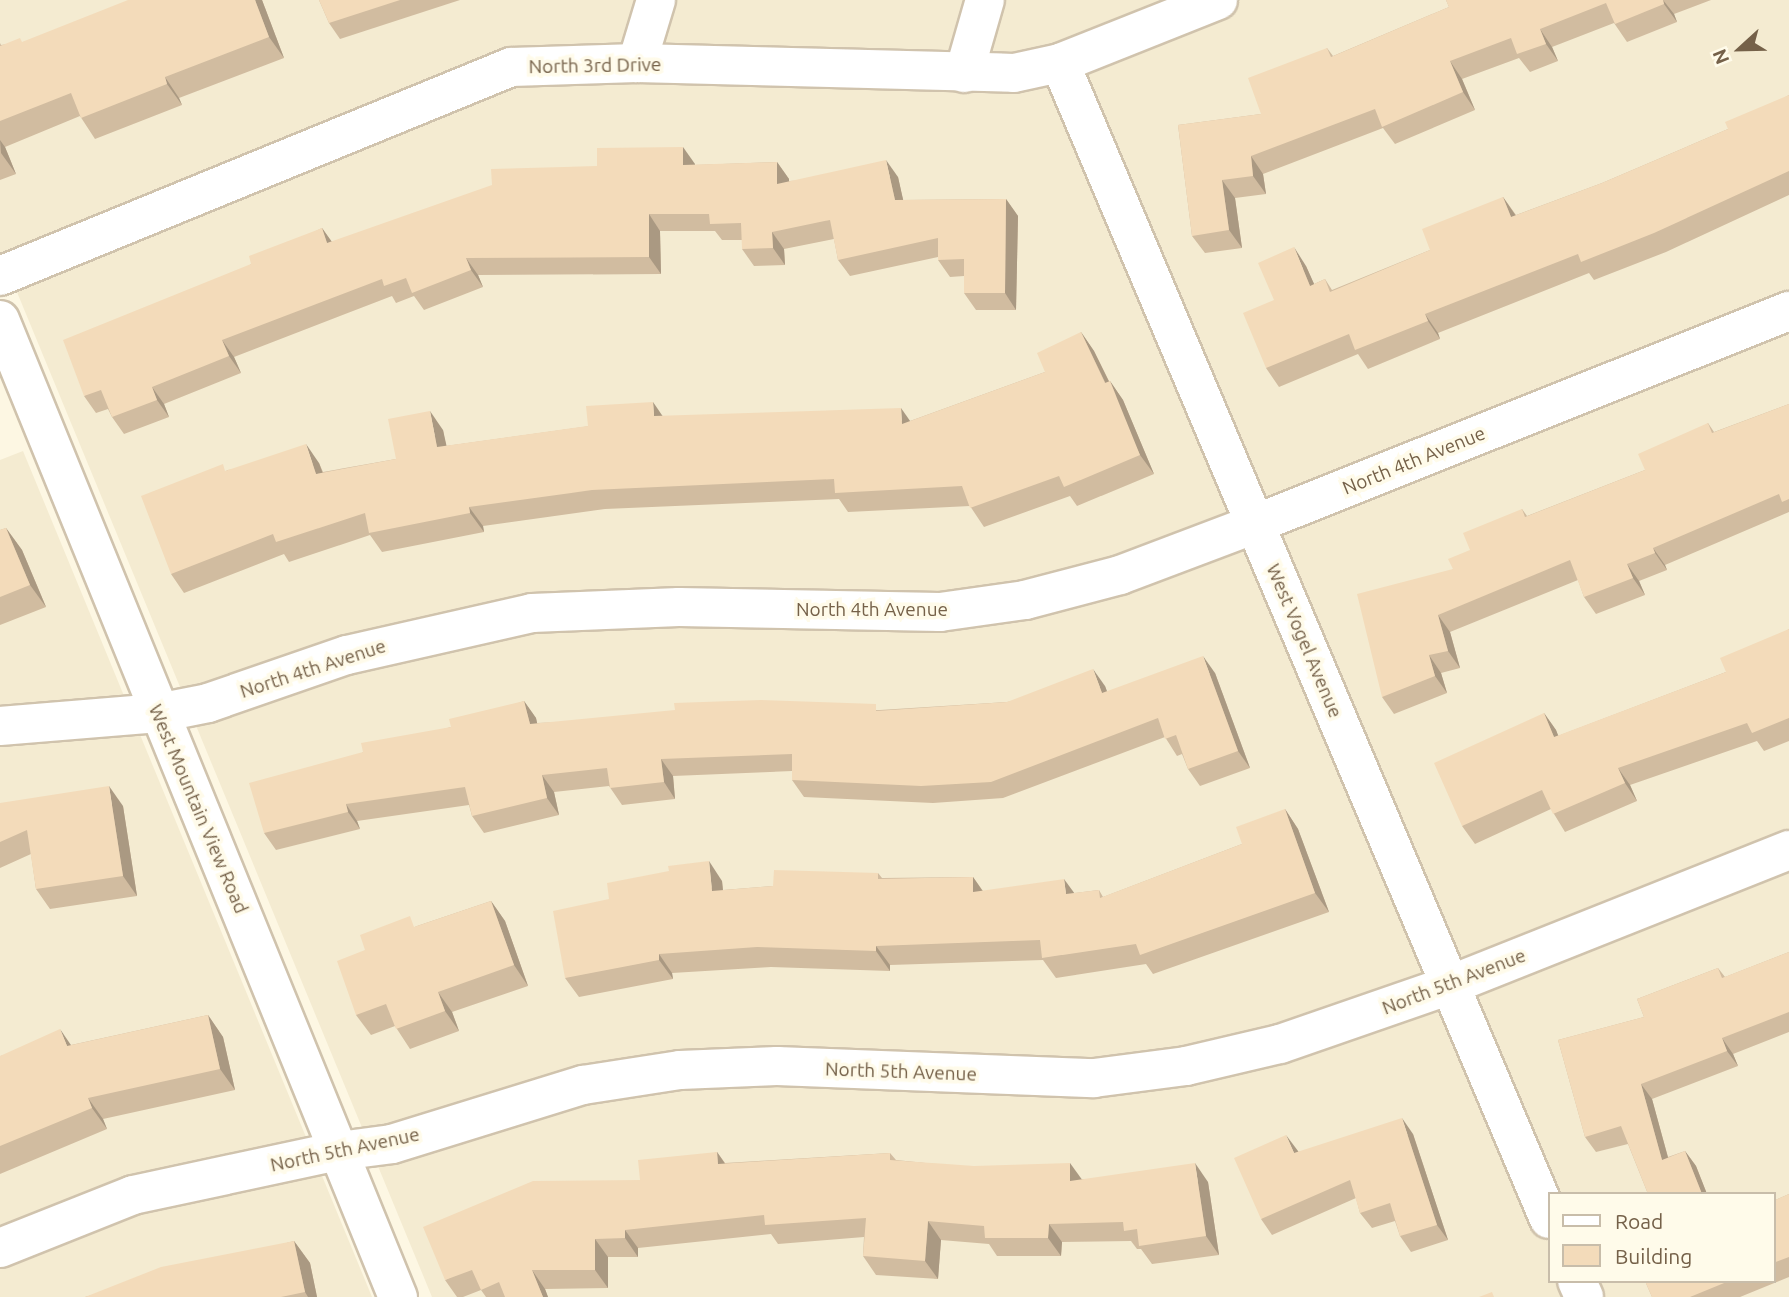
<!DOCTYPE html>
<html>
<head>
<meta charset="utf-8">
<style>
  body { margin:0 }
  #map { position:relative; width:1789px; height:1297px; overflow:hidden; background:#fdf7e3; font-family:Ubuntu,sans-serif }
  div>[style] { position:absolute }
  .residential>* { inset:0; background:#f4ebd1 }
  .roads { filter:drop-shadow(2px 0 #d0c3ad) drop-shadow(-2px 0 #d0c3ad) drop-shadow(0 2px #d0c3ad) drop-shadow(0 -2px #d0c3ad) }
  .minor>* { height:38px; margin:-19px; padding:0 19px; transform-origin:19px; border-radius:19px; background:#fff }
  .wall>* { inset:0; background:#d1bca0 }
  .shaded-wall>* { inset:0; background:#aa9982 }
  .building>* { inset:0; background:#f3dbba }
  span { translate:-50% -50%; white-space:nowrap; text-align:center; line-height:1.15; -webkit-text-stroke:7px #fffbea; paint-order:stroke }
  .street-label { font-size:19px; color:#756149 }
  .legend { position:absolute; left:1548px; top:1192px; width:228px; height:91px; box-sizing:border-box; background:#fffbea; border:2px solid #c8bdaa; margin:0; padding:9px 12px; list-style:none; font-size:21px; color:#756149 }
  .legend li { display:flex; align-items:center; gap:14px; height:35px }
  .legend b { width:35px; border:2px solid #c8bdaa }
  .north { position:absolute; left:1705px; top:14px; width:70px; height:70px; -webkit-text-stroke:5px #fffbea; paint-order:stroke; rotate:248deg; font-size:19px; font-weight:700; line-height:28px; text-align:center; color:#756149 }
  .north::after { content:''; display:block; margin:auto; width:24px; height:32px; background:#756149; clip-path:polygon(50% 0,100% 100%,50% 72%,0 100%) }
</style>
</head>
<body>
<div id="map">
  <div class="residential">
    <div style="clip-path:polygon(evenodd,0 0,1789px 0,1789px 1297px,432px 1297px,0 251px,0 0,1549px 1194px,1773px 1194px,1773px 1281px,1549px 1281px,1549px 1194px)"></div>
    <div style="clip-path:polygon(23px 451px,372px 1297px,0 1297px,0 460px)"></div>
  </div>
  <div class="roads">
    <div class="minor">
      <div style="left:637px;top:63px;width:66px;rotate:-73.2deg"></div>
      <div style="left:1060px;top:63px;width:1255px;rotate:67.07deg"></div>
      <div style="left:964px;top:73px;width:76px;rotate:-74deg"></div>
      <div style="left:0;top:276px;width:552px;rotate:-22.24deg"></div>
      <div style="left:511px;top:67px;width:126px;rotate:-1.8deg"></div>
      <div style="left:637px;top:63px;width:377px;rotate:1.5deg"></div>
      <div style="left:1014px;top:73px;width:47px;rotate:-12.3deg"></div>
      <div style="left:1060px;top:63px;width:170px;rotate:-21.7deg"></div>
      <div style="left:0;top:320px;width:1055px;rotate:67.84deg"></div>
      <div style="left:0;top:726px;width:159px;rotate:-4.7deg"></div>
      <div style="left:158px;top:713px;width:51px;rotate:-11.3deg"></div>
      <div style="left:208px;top:703px;width:147px;rotate:-19.1deg"></div>
      <div style="left:347px;top:655px;width:190px;rotate:-12.8deg"></div>
      <div style="left:532px;top:613px;width:147px;rotate:-2.3deg"></div>
      <div style="left:679px;top:607px;width:261px;rotate:1.1deg"></div>
      <div style="left:940px;top:612px;width:86px;rotate:-8deg"></div>
      <div style="left:1025px;top:600px;width:98px;rotate:-14.7deg"></div>
      <div style="left:1120px;top:575px;width:144px;rotate:-20.7deg"></div>
      <div style="left:1255px;top:524px;width:575px;rotate:-21.75deg"></div>
      <div style="left:0;top:1248px;width:143px;rotate:-21.7deg"></div>
      <div style="left:133px;top:1195px;width:211px;rotate:-12.1deg"></div>
      <div style="left:339px;top:1151px;width:53px;rotate:-7.5deg"></div>
      <div style="left:392px;top:1144px;width:200px;rotate:-17.2deg"></div>
      <div style="left:583px;top:1085px;width:98px;rotate:-8.8deg"></div>
      <div style="left:680px;top:1070px;width:97px;rotate:-2.4deg"></div>
      <div style="left:777px;top:1066px;width:317px;rotate:2.2deg"></div>
      <div style="left:1094px;top:1078px;width:93px;rotate:-7.4deg"></div>
      <div style="left:1186px;top:1066px;width:97px;rotate:-13.2deg"></div>
      <div style="left:1280px;top:1044px;width:180px;rotate:-19.1deg"></div>
      <div style="left:1450px;top:985px;width:365px;rotate:-21.7deg"></div>
      <div style="left:1577px;top:1281px;width:17px;rotate:66deg"></div>
    </div>
  </div>
  <div class="wall">
    <div style="clip-path:polygon(262px 0,284px 58px,179px 98px,182px 105px,95px 139px,80px 116px,5px 147px,16px 174px,0 180px,0 43px,1px 45px,23px 42px)"></div>
    <div style="clip-path:polygon(319px 0,460px 0,340px 39px,329px 23px)"></div>
    <div style="clip-path:polygon(1446px 0,1711px 0,1674px 14px,1677px 22px,1627px 42px,1614px 23px,1552px 47px,1558px 61px,1530px 72px,1519px 58px,1462px 79px,1475px 110px,1395px 144px,1383px 128px,1263px 174px,1266px 194px,1235px 198px,1242px 248px,1205px 253px,1192px 236px,1178px 125px,1261px 114px,1327px 48px,1333px 56px,1449px 7px)"></div>
    <div style="clip-path:polygon(1789px 95px,1789px 195px,1666px 252px,1594px 280px,1589px 273px,1438px 333px,1440px 339px,1368px 369px,1358px 354px,1279px 387px,1266px 368px,1274px 300px,1306px 266px,1314px 284px,1325px 279px,1332px 290px,1430px 250px,1503px 197px,1516px 215px,1602px 183px,1728px 129px)"></div>
    <div style="clip-path:polygon(777px 162px,789px 179px,789px 181px,898px 177px,903px 200px,1006px 199px,1018px 216px,1016px 310px,976px 310px,964px 293px,964px 276px,950px 277px,938px 260px,938px 257px,850px 276px,838px 260px,834px 239px,784px 249px,785px 265px,754px 266px,742px 249px,742px 240px,722px 240px,715px 231px,660px 231px,661px 274px,478px 275px,483px 287px,424px 310px,414px 296px,396px 303px,392px 296px,234px 357px,241px 373px,164px 404px,169px 417px,124px 434px,112px 417px,108px 409px,96px 413px,84px 396px,251px 264px,322px 228px,332px 242px,695px 165px)"></div>
    <div style="clip-path:polygon(1081px 332px,1094px 351px,1109px 381px,1110px 381px,1123px 400px,1154px 474px,1077px 506px,1070px 496px,984px 527px,970px 506px,848px 512px,839px 499px,605px 509px,483px 526px,484px 532px,382px 552px,370px 535px,289px 562px,284px 554px,184px 593px,171px 574px,227px 470px,319px 463px,323px 472px,396px 459px,443px 430px,446px 446px,663px 416px,910px 421px,1045px 372px)"></div>
    <div style="clip-path:polygon(1789px 404px,1789px 512px,1665px 565px,1667px 570px,1639px 581px,1645px 595px,1596px 614px,1584px 597px,1578px 580px,1450px 632px,1460px 668px,1441px 673px,1447px 693px,1394px 714px,1382px 697px,1453px 569px,1522px 509px,1527px 516px,1645px 470px,1708px 423px,1714px 432px)"></div>
    <div style="clip-path:polygon(6px 528px,22px 550px,46px 607px,0 625px,0 530px)"></div>
    <div style="clip-path:polygon(1789px 629px,1789px 741px,1764px 751px,1757px 741px,1630px 785px,1637px 801px,1565px 832px,1551px 809px,1475px 844px,1462px 826px,1544px 713px,1556px 730px,1558px 736px,1726px 672px)"></div>
    <div style="clip-path:polygon(1215px 673px,1250px 768px,1200px 786px,1188px 769px,1182px 754px,1177px 756px,1165px 737px,1003px 798px,933px 803px,804px 797px,792px 780px,792px 771px,673px 776px,675px 799px,622px 805px,609px 786px,554px 792px,559px 815px,484px 833px,472px 816px,469px 805px,357px 821px,360px 829px,276px 850px,264px 833px,363px 752px,451px 727px,524px 701px,536px 718px,537px 723px,880px 710px,1007px 702px,1105px 686px,1107px 692px)"></div>
    <div style="clip-path:polygon(0 803px,123px 806px,137px 896px,50px 909px,36px 889px,31px 854px,0 868px)"></div>
    <div style="clip-path:polygon(1285px 809px,1298px 829px,1329px 912px,1153px 974px,1146px 964px,1056px 978px,1043px 960px,890px 965px,890px 971px,771px 967px,672px 973px,673px 979px,579px 997px,565px 978px,722px 881px,723px 890px,773px 886px,878px 873px,882px 878px,973px 877px,983px 891px,1074px 893px,1099px 890px,1103px 897px,1242px 844px)"></div>
    <div style="clip-path:polygon(491px 901px,505px 921px,528px 986px,452px 1012px,459px 1031px,410px 1049px,395px 1026px,371px 1035px,356px 1015px,365px 950px,417px 926px)"></div>
    <div style="clip-path:polygon(1789px 952px,1789px 1032px,1733px 1054px,1738px 1066px,1652px 1099px,1668px 1157px,1685px 1151px,1696px 1166px,1707px 1194px,1648px 1194px,1628px 1144px,1596px 1152px,1585px 1137px,1558px 1040px,1644px 1017px,1637px 999px,1718px 968px,1725px 977px)"></div>
    <div style="clip-path:polygon(208px 1015px,223px 1037px,235px 1090px,103px 1119px,107px 1129px,0 1174px,0 1056px,71px 1045px)"></div>
    <div style="clip-path:polygon(1413px 1134px,1448px 1240px,1411px 1252px,1400px 1236px,1395px 1221px,1372px 1228px,1360px 1213px,1356px 1198px,1272px 1235px,1261px 1219px,1298px 1152px)"></div>
    <div style="clip-path:polygon(717px 1152px,725px 1163px,890px 1153px,896px 1160px,1081px 1179px,1208px 1182px,1219px 1255px,1152px 1264px,1141px 1249px,1137px 1249px,1131px 1241px,1062px 1242px,1061px 1256px,997px 1256px,989px 1244px,941px 1240px,938px 1279px,876px 1275px,863px 1256px,864px 1237px,778px 1244px,771px 1234px,638px 1248px,638px 1257px,608px 1257px,608px 1288px,545px 1289px,548px 1297px,486px 1297px,481px 1290px,463px 1297px,457px 1297px,445px 1280px,640px 1180px)"></div>
    <div style="clip-path:polygon(1789px 1194px,1789px 1277px,1740px 1297px,1652px 1297px,1645px 1281px,1773px 1281px,1773px 1201px)"></div>
    <div style="clip-path:polygon(294px 1241px,310px 1263px,317px 1297px,85px 1297px)"></div>
  </div>
  <div class="shaded-wall">
    <div style="clip-path:polygon(255px 0,262px 0,284px 58px,269px 37px)"></div>
    <div style="clip-path:polygon(1663px 0,1674px 14px,1677px 22px,1664px 4px)"></div>
    <div style="clip-path:polygon(1540px 29px,1552px 47px,1558px 61px,1546px 44px)"></div>
    <div style="clip-path:polygon(1450px 61px,1462px 79px,1475px 110px,1463px 92px)"></div>
    <div style="clip-path:polygon(165px 77px,179px 98px,182px 105px,167px 84px)"></div>
    <div style="clip-path:polygon(0 140px,5px 147px,16px 174px,1px 153px)"></div>
    <div style="clip-path:polygon(683px 147px,695px 164px,695px 182px,683px 165px)"></div>
    <div style="clip-path:polygon(1251px 156px,1263px 174px,1266px 194px,1253px 176px)"></div>
    <div style="clip-path:polygon(886px 160px,898px 177px,907px 217px,895px 200px)"></div>
    <div style="clip-path:polygon(777px 162px,789px 179px,789px 200px,777px 184px)"></div>
    <div style="clip-path:polygon(1222px 180px,1235px 198px,1242px 248px,1229px 230px)"></div>
    <div style="clip-path:polygon(1503px 197px,1516px 216px,1511px 217px)"></div>
    <div style="clip-path:polygon(1006px 199px,1018px 216px,1016px 310px,1005px 293px)"></div>
    <div style="clip-path:polygon(649px 214px,660px 231px,661px 274px,649px 257px)"></div>
    <div style="clip-path:polygon(322px 228px,334px 245px,327px 243px)"></div>
    <div style="clip-path:polygon(772px 232px,784px 249px,785px 265px,773px 248px)"></div>
    <div style="clip-path:polygon(1294px 247px,1306px 266px,1323px 304px,1310px 286px)"></div>
    <div style="clip-path:polygon(466px 258px,478px 275px,483px 287px,471px 270px)"></div>
    <div style="clip-path:polygon(1425px 314px,1438px 333px,1440px 339px,1428px 321px)"></div>
    <div style="clip-path:polygon(1081px 332px,1094px 351px,1117px 398px,1110px 381px,1123px 400px,1154px 474px,1140px 455px)"></div>
    <div style="clip-path:polygon(222px 340px,234px 357px,241px 373px,229px 356px)"></div>
    <div style="clip-path:polygon(152px 387px,164px 404px,169px 417px,157px 400px)"></div>
    <div style="clip-path:polygon(653px 402px,666px 421px,654px 416px)"></div>
    <div style="clip-path:polygon(901px 408px,915px 428px,902px 424px)"></div>
    <div style="clip-path:polygon(430px 411px,443px 430px,451px 466px,437px 447px)"></div>
    <div style="clip-path:polygon(306px 444px,319px 463px,330px 493px,316px 474px)"></div>
    <div style="clip-path:polygon(469px 507px,483px 526px,484px 532px,470px 513px)"></div>
    <div style="clip-path:polygon(6px 528px,22px 550px,46px 607px,30px 585px)"></div>
    <div style="clip-path:polygon(1653px 548px,1665px 565px,1667px 570px,1655px 553px)"></div>
    <div style="clip-path:polygon(1627px 564px,1639px 581px,1645px 595px,1633px 578px)"></div>
    <div style="clip-path:polygon(1438px 615px,1450px 632px,1460px 668px,1448px 651px)"></div>
    <div style="clip-path:polygon(1429px 655px,1441px 673px,1447px 693px,1435px 676px)"></div>
    <div style="clip-path:polygon(1203px 656px,1215px 673px,1250px 768px,1238px 751px)"></div>
    <div style="clip-path:polygon(1093px 669px,1105px 686px,1114px 710px,1102px 693px)"></div>
    <div style="clip-path:polygon(524px 701px,536px 718px,541px 741px,530px 724px)"></div>
    <div style="clip-path:polygon(1544px 713px,1556px 730px,1566px 755px,1554px 737px)"></div>
    <div style="clip-path:polygon(661px 759px,673px 776px,675px 799px,664px 782px)"></div>
    <div style="clip-path:polygon(1618px 768px,1630px 785px,1637px 801px,1625px 783px)"></div>
    <div style="clip-path:polygon(542px 775px,554px 792px,559px 815px,547px 798px)"></div>
    <div style="clip-path:polygon(109px 786px,123px 806px,137px 896px,123px 876px)"></div>
    <div style="clip-path:polygon(346px 804px,357px 821px,360px 829px,348px 812px)"></div>
    <div style="clip-path:polygon(1285px 809px,1298px 829px,1329px 912px,1315px 893px)"></div>
    <div style="clip-path:polygon(709px 861px,722px 881px,725px 911px,712px 891px)"></div>
    <div style="clip-path:polygon(973px 877px,986px 896px,973px 892px)"></div>
    <div style="clip-path:polygon(1064px 879px,1078px 898px,1066px 894px)"></div>
    <div style="clip-path:polygon(491px 901px,505px 921px,528px 986px,514px 965px)"></div>
    <div style="clip-path:polygon(876px 946px,890px 965px,890px 971px,876px 951px)"></div>
    <div style="clip-path:polygon(659px 954px,672px 973px,673px 979px,659px 960px)"></div>
    <div style="clip-path:polygon(438px 992px,452px 1012px,459px 1031px,445px 1011px)"></div>
    <div style="clip-path:polygon(208px 1015px,223px 1037px,235px 1090px,220px 1069px)"></div>
    <div style="clip-path:polygon(60px 1029px,75px 1051px,67px 1046px)"></div>
    <div style="clip-path:polygon(1722px 1038px,1733px 1054px,1738px 1066px,1727px 1051px)"></div>
    <div style="clip-path:polygon(1641px 1084px,1652px 1099px,1673px 1176px,1662px 1160px)"></div>
    <div style="clip-path:polygon(88px 1098px,103px 1119px,107px 1129px,92px 1108px)"></div>
    <div style="clip-path:polygon(1402px 1118px,1413px 1134px,1448px 1240px,1437px 1225px)"></div>
    <div style="clip-path:polygon(1286px 1135px,1298px 1151px,1306px 1169px,1294px 1153px)"></div>
    <div style="clip-path:polygon(1685px 1151px,1696px 1166px,1707px 1194px,1702px 1194px)"></div>
    <div style="clip-path:polygon(717px 1152px,730px 1171px,718px 1164px)"></div>
    <div style="clip-path:polygon(1070px 1163px,1083px 1181px,1070px 1181px)"></div>
    <div style="clip-path:polygon(1195px 1163px,1208px 1182px,1219px 1255px,1206px 1236px)"></div>
    <div style="clip-path:polygon(928px 1221px,941px 1240px,938px 1279px,925px 1261px)"></div>
    <div style="clip-path:polygon(1049px 1224px,1062px 1242px,1061px 1256px,1048px 1238px)"></div>
    <div style="clip-path:polygon(625px 1230px,638px 1248px,638px 1257px,625px 1238px)"></div>
    <div style="clip-path:polygon(595px 1239px,608px 1257px,608px 1288px,595px 1270px)"></div>
    <div style="clip-path:polygon(294px 1241px,310px 1263px,317px 1297px,308px 1297px,305px 1292px)"></div>
    <div style="clip-path:polygon(532px 1270px,545px 1289px,548px 1297px,543px 1297px)"></div>
  </div>
  <div class="building">
    <div style="clip-path:polygon(128px 0,255px 0,269px 37px,165px 77px,167px 84px,81px 118px,71px 93px,0 121px,0 46px,20px 38px,22px 42px)"></div>
    <div style="clip-path:polygon(319px 0,400px 0,329px 23px)"></div>
    <div style="clip-path:polygon(1446px 0,1663px 0,1664px 4px,1615px 24px,1606px 3px,1540px 29px,1546px 44px,1517px 54px,1511px 38px,1450px 61px,1463px 92px,1382px 127px,1375px 109px,1251px 156px,1253px 176px,1222px 180px,1229px 230px,1192px 236px,1178px 125px,1261px 114px,1248px 78px,1327px 48px,1331px 57px,1449px 7px)"></div>
    <div style="clip-path:polygon(1789px 95px,1789px 171px,1654px 233px,1581px 262px,1578px 254px,1425px 314px,1428px 321px,1355px 350px,1349px 334px,1266px 368px,1243px 313px,1274px 300px,1258px 263px,1294px 247px,1310px 286px,1325px 279px,1330px 292px,1430px 250px,1422px 229px,1503px 197px,1511px 217px,1602px 183px,1728px 129px,1725px 122px)"></div>
    <div style="clip-path:polygon(683px 147px,683px 165px,777px 162px,777px 184px,886px 160px,895px 200px,1006px 199px,1005px 293px,964px 293px,964px 259px,938px 260px,938px 238px,838px 260px,830px 220px,772px 232px,773px 248px,742px 249px,741px 223px,710px 224px,709px 214px,649px 214px,649px 257px,466px 258px,471px 270px,412px 293px,406px 278px,384px 286px,382px 279px,222px 340px,229px 356px,152px 387px,157px 400px,112px 417px,101px 390px,84px 396px,63px 340px,251px 264px,249px 256px,322px 228px,327px 243px,492px 185px,491px 169px,597px 166px,597px 148px)"></div>
    <div style="clip-path:polygon(1081px 332px,1105px 383px,1110px 381px,1140px 455px,1064px 487px,1059px 476px,970px 508px,962px 486px,835px 493px,834px 479px,592px 490px,469px 507px,470px 513px,369px 533px,365px 513px,276px 542px,273px 534px,171px 574px,141px 496px,223px 464px,225px 471px,306px 444px,316px 474px,396px 459px,388px 419px,430px 411px,437px 447px,588px 426px,586px 406px,653px 402px,654px 416px,901px 408px,902px 424px,1045px 372px,1037px 353px)"></div>
    <div style="clip-path:polygon(1789px 404px,1789px 499px,1782px 502px,1779px 494px,1653px 548px,1655px 553px,1627px 564px,1633px 578px,1584px 597px,1570px 560px,1438px 615px,1448px 651px,1429px 655px,1435px 676px,1382px 697px,1357px 594px,1453px 569px,1448px 559px,1470px 550px,1463px 533px,1522px 509px,1525px 517px,1645px 470px,1638px 454px,1708px 423px,1712px 433px)"></div>
    <div style="clip-path:polygon(6px 528px,30px 585px,0 597px,0 530px)"></div>
    <div style="clip-path:polygon(1789px 629px,1789px 718px,1752px 733px,1747px 723px,1618px 768px,1625px 783px,1553px 814px,1542px 790px,1462px 826px,1434px 763px,1544px 713px,1554px 737px,1726px 672px,1720px 658px)"></div>
    <div style="clip-path:polygon(1203px 656px,1238px 751px,1188px 769px,1176px 735px,1165px 739px,1158px 718px,991px 782px,921px 786px,792px 780px,792px 754px,661px 759px,664px 782px,610px 788px,607px 768px,542px 775px,547px 798px,472px 816px,465px 787px,346px 804px,348px 812px,264px 833px,249px 783px,363px 752px,361px 743px,451px 727px,449px 719px,524px 701px,530px 724px,675px 710px,674px 703px,761px 700px,876px 704px,876px 711px,1007px 702px,1093px 669px,1102px 693px)"></div>
    <div style="clip-path:polygon(109px 786px,123px 876px,36px 889px,27px 830px,0 842px,0 803px)"></div>
    <div style="clip-path:polygon(1285px 809px,1315px 893px,1140px 955px,1136px 944px,1042px 958px,1040px 940px,876px 946px,876px 951px,757px 947px,659px 954px,659px 960px,565px 978px,553px 911px,609px 899px,607px 883px,669px 871px,668px 866px,709px 861px,712px 891px,773px 886px,774px 870px,878px 873px,878px 879px,973px 877px,973px 892px,1064px 879px,1066px 894px,1099px 890px,1100px 898px,1242px 844px,1236px 827px)"></div>
    <div style="clip-path:polygon(491px 901px,514px 965px,438px 992px,445px 1011px,396px 1029px,386px 1004px,356px 1015px,337px 961px,365px 950px,360px 935px,410px 916px,414px 927px)"></div>
    <div style="clip-path:polygon(1789px 952px,1789px 1012px,1722px 1038px,1727px 1051px,1641px 1084px,1662px 1160px,1685px 1151px,1702px 1194px,1648px 1194px,1621px 1126px,1585px 1137px,1558px 1040px,1644px 1017px,1637px 999px,1718px 968px,1722px 978px)"></div>
    <div style="clip-path:polygon(208px 1015px,220px 1069px,88px 1098px,92px 1108px,0 1146px,0 1056px,60px 1029px,67px 1046px)"></div>
    <div style="clip-path:polygon(1402px 1118px,1437px 1225px,1400px 1236px,1390px 1203px,1360px 1213px,1350px 1180px,1261px 1219px,1234px 1158px,1286px 1135px,1294px 1153px)"></div>
    <div style="clip-path:polygon(717px 1152px,718px 1164px,890px 1153px,890px 1160px,974px 1166px,1070px 1163px,1070px 1181px,1195px 1163px,1206px 1236px,1139px 1246px,1137px 1229px,1124px 1231px,1123px 1222px,1049px 1224px,1048px 1238px,985px 1238px,984px 1226px,928px 1221px,925px 1261px,863px 1256px,866px 1218px,765px 1225px,764px 1215px,625px 1230px,625px 1238px,595px 1239px,595px 1270px,532px 1270px,543px 1297px,505px 1297px,499px 1282px,481px 1290px,472px 1270px,445px 1280px,423px 1227px,533px 1181px,640px 1180px,638px 1160px)"></div>
    <div style="clip-path:polygon(1789px 1194px,1789px 1257px,1773px 1263px,1773px 1201px)"></div>
    <div style="clip-path:polygon(294px 1241px,305px 1292px,281px 1297px,85px 1297px,161px 1267px)"></div>
    <div style="clip-path:polygon(1645px 1281px,1729px 1281px,1690px 1297px,1652px 1297px)"></div>
    <div style="clip-path:polygon(1492px 1292px,1494px 1297px,1479px 1297px)"></div>
  </div>
  <div class="street-label">
    <span style="left:595px;top:66px;rotate:-1deg">North 3rd Drive</span>
    <span style="left:1414px;top:461px;rotate:-22deg">North 4th Avenue</span>
    <span style="left:872px;top:610px">North 4th Avenue</span>
    <span style="left:1304px;top:641px;rotate:67deg">West Vogel Avenue</span>
    <span style="left:313px;top:669px;rotate:-18deg">North 4th Avenue</span>
    <span style="left:198px;top:809px;rotate:67deg">West Mountain View Road</span>
    <span style="left:1454px;top:982px;rotate:-21deg">North 5th Avenue</span>
    <span style="left:901px;top:1072px;rotate:2deg">North 5th Avenue</span>
    <span style="left:345px;top:1150px;rotate:-12deg">North 5th Avenue</span>
  </div>
  <ul class="legend">
  <li><b style="height:9px;background:#fff"></b>Road</li>
  <li><b style="height:19px;background:#f3dbba"></b>Building</li>
  </ul>
  <div class="north">N</div>
</div>
</body>
</html>
